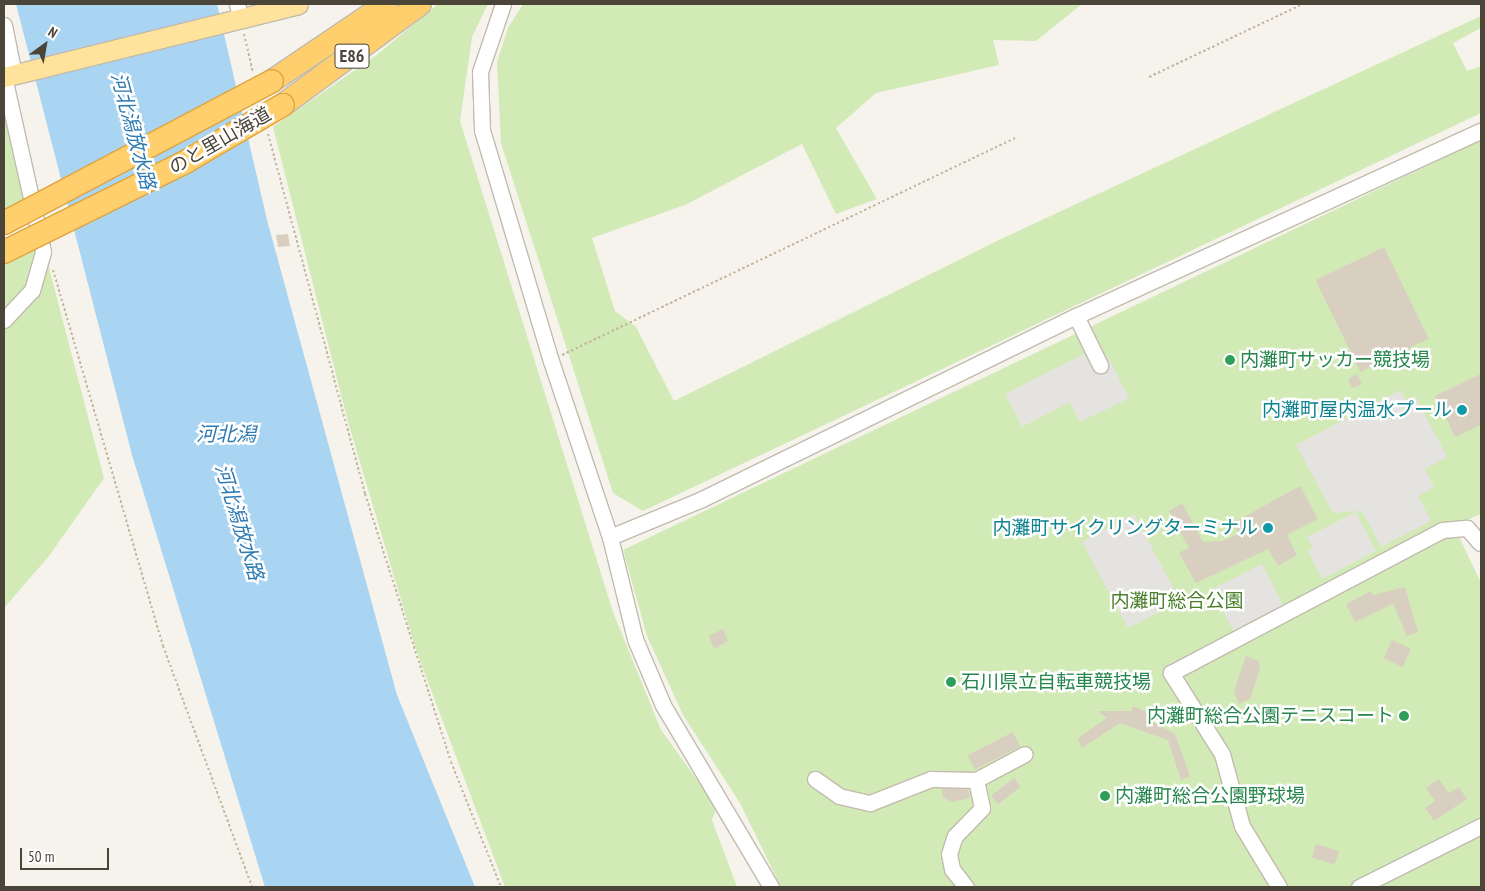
<!DOCTYPE html>
<html>
<head>
<meta charset="utf-8">
<style>
  body { margin:0 }
  #map { position:relative; width:1485px; height:891px; overflow:hidden; background:#f6f3ec; font-family:"PT Sans Narrow","Noto Sans JP",sans-serif }
  div>[style] { position:absolute }
  .green>* { inset:0; background:#d2eab5 }
  .parking>* { inset:0; background:#e5e3e0; transform-origin:0 0 }
  .water>* { inset:0; background:#a9d4f2 }
  .building>* { inset:0; background:#d8cfc1; transform-origin:0 0 }
  .path>* { height:2px; margin-top:-1px; transform-origin:0; background:repeating-linear-gradient(90deg,#c4b79f 0 2.5px,transparent 0 5px) }
  .roads { filter:drop-shadow(1px 0 #c2bbae) drop-shadow(-1px 0 #c2bbae) drop-shadow(0 1px #c2bbae) drop-shadow(0 -1px #c2bbae) }
  .minor>* { height:15px; margin:-7.5px; padding:0 7.5px; transform-origin:7.5px; border-radius:7.5px; background:#fff }
  .major>* { height:19px; margin:-9.5px; padding:0 9.5px; transform-origin:9.5px; border-radius:9.5px; background:#ffe39c }
  .highway>* { height:22px; margin:-11px; padding:0 11px; transform-origin:11px; border-radius:11px; background:#ffcf6e }
  .bridges { filter:drop-shadow(1px 0 #e0a43c) drop-shadow(-1px 0 #e0a43c) drop-shadow(0 1px #e0a43c) drop-shadow(0 -1px #e0a43c) }
  .highway-bridge>* { height:22px; margin:-11px; padding:0 11px; transform-origin:11px; border-radius:11px; background:#ffcf6e }
  .dots>* { width:14px; height:14px; translate:-50% -50%; box-sizing:border-box; border:2px solid #fff; border-radius:50% }
  span { translate:-50% -50%; white-space:nowrap; text-align:center; line-height:1.15; -webkit-text-stroke:5px #fff; paint-order:stroke }
  .shield-label span { padding:1px 4px; background:#fff; border:1px solid; border-radius:4px; -webkit-text-stroke-width:0 }
  .shield-label { font-size:18px; color:#4b4439; font-weight:700 }
  .street-label { font-size:19px; color:#4b4439 }
  .leisure-label { font-size:19px; color:#27864d }
  .left { translate:0 -50%; text-align:left }
  .right { translate:-100% -50%; text-align:right }
  .culture-label { font-size:19px; color:#0d838f }
  .park-label { font-size:19px; color:#4a7f2a }
  .water-label { font-size:20px; color:#2e7ab2; font-style:italic }
  .frame { position:absolute; inset:0; border:5px solid #4b4439; pointer-events:none }
  .north { position:absolute; left:20px; top:20px; width:50px; height:50px; -webkit-text-stroke:4px #fff; paint-order:stroke; rotate:32deg; font-size:14px; font-weight:700; line-height:20px; text-align:center; color:#4b4439 }
  .north::after { content:''; display:block; margin:auto; width:18px; height:22px; background:#4b4439; clip-path:polygon(50% 0,100% 100%,50% 72%,0 100%) }
  .scale { position:absolute; left:20px; top:848px; width:89px; height:22px; box-sizing:border-box; border:2px solid #4b4439; border-top:0; padding-left:6px; font-size:15px; line-height:18px; white-space:nowrap; color:#4b4439; -webkit-text-stroke:4px #fff; paint-order:stroke }
</style>
</head>
<body>
<div id="map">
  <div class="green">
    <div style="clip-path:polygon(438px 4px,488px 4px,472px 37px,460px 121px,613px 612px,661px 730px,717px 807px,712px 820px,737px 887px,505px 887px,416px 650px,348px 422px,273px 127px,378px 54px)"></div>
    <div style="clip-path:polygon(523px 4px,1082px 4px,1036px 41px,993px 40px,999px 65px,876px 93px,836px 128px,877px 199px,836px 214px,802px 144px,685px 205px,592px 238px,615px 311px,636px 327px,674px 401px,999px 240px,1481px 16px,1481px 28px,1453px 43px,1467px 71px,1481px 66px,1481px 113px,643px 511px,613px 493px,501px 143px,497px 62px,508px 28px)"></div>
    <div style="clip-path:polygon(4px 101px,32px 216px,4px 230px)"></div>
    <div style="clip-path:polygon(1481px 140px,1481px 514px,1454px 526px,1481px 583px,1481px 887px,781px 887px,740px 803px,683px 715px,647px 636px,623px 550px)"></div>
    <div style="clip-path:polygon(43px 245px,104px 478px,49px 556px,4px 608px,4px 263px)"></div>
  </div>
  <div class="parking">
    <div style="clip-path:polygon(1084px 354px,1089px 364px,1107px 355px,1129px 398px,1080px 422px,1070px 402px,1022px 427px,1005px 394px)"></div>
    <div style="clip-path:polygon(1400px 390px,1406px 400px,1415px 396px,1447px 457px,1425px 469px,1434px 487px,1418px 496px,1431px 521px,1381px 547px,1362px 511px,1333px 513px,1296px 445px)"></div>
    <div style="clip-path:polygon(1356px 512px,1376px 551px,1322px 579px,1308px 551px,1313px 548px,1307px 537px)"></div>
    <div style="left:1134px;top:514px;width:98px;height:59px;rotate:62deg"></div>
    <div style="left:1262px;top:564px;width:46px;height:56px;rotate:63deg"></div>
  </div>
  <div class="water">
    <div style="clip-path:polygon(16px 4px,217px 4px,267px 220px,397px 695px,475px 887px,265px 887px,132px 455px)"></div>
  </div>
  <div class="building">
    <div style="clip-path:polygon(288px 234px,290px 246px,278px 247px,276px 235px)"></div>
    <div style="left:1384px;top:247px;width:102px;height:76px;rotate:64deg"></div>
    <div style="clip-path:polygon(1357px 374px,1362px 384px,1352px 388px,1348px 379px)"></div>
    <div style="clip-path:polygon(1481px 374px,1481px 425px,1455px 437px,1435px 396px)"></div>
    <div style="clip-path:polygon(1300px 486px,1318px 519px,1287px 535px,1297px 555px,1278px 566px,1268px 549px,1196px 583px,1179px 553px,1189px 548px,1169px 511px,1182px 503px,1203px 542px,1223px 541px,1238px 534px,1233px 523px)"></div>
    <div style="clip-path:polygon(1405px 587px,1418px 632px,1407px 636px,1393px 604px,1355px 622px,1346px 604px,1371px 591px,1373px 595px)"></div>
    <div style="clip-path:polygon(723px 629px,728px 641px,714px 649px,709px 636px)"></div>
    <div style="left:1392px;top:640px;width:21px;height:20px;rotate:25deg"></div>
    <div style="clip-path:polygon(1246px 656px,1259px 661px,1260px 669px,1250px 699px,1239px 704px,1234px 691px)"></div>
    <div style="clip-path:polygon(1133px 706px,1155px 716px,1153px 722px,1175px 734px,1190px 776px,1181px 780px,1168px 740px,1120px 723px,1082px 748px,1078px 738px,1107px 718px,1098px 711px,1131px 711px)"></div>
    <div style="left:1013px;top:732px;width:16px;height:51px;rotate:63deg"></div>
    <div style="left:1014px;top:778px;width:11px;height:29px;rotate:52deg"></div>
    <div style="clip-path:polygon(1439px 779px,1449px 793px,1459px 787px,1467px 799px,1434px 821px,1425px 808px,1435px 801px,1426px 788px)"></div>
    <div style="clip-path:polygon(942px 789px,968px 789px,970px 798px,952px 802px,942px 796px)"></div>
    <div style="left:1316px;top:844px;width:24px;height:14px;rotate:17deg"></div>
  </div>
  <div class="path">
    <div style="left:244px;top:34px;width:40px;rotate:77deg"></div>
    <div style="left:1149px;top:77px;width:170px;rotate:-25.4deg"></div>
    <div style="left:268px;top:134px;width:373px;rotate:74.9deg"></div>
    <div style="left:365px;top:494px;width:281px;rotate:72.2deg"></div>
    <div style="left:451px;top:762px;width:135px;rotate:68.2deg"></div>
    <div style="left:53px;top:270px;width:392px;rotate:73.7deg"></div>
    <div style="left:163px;top:646px;width:257px;rotate:69.7deg"></div>
    <div style="left:562px;top:355px;width:505px;rotate:-25.6deg"></div>
  </div>
  <div class="roads">
    <div class="minor">
      <div style="left:237px;top:4px;width:16px;rotate:75deg"></div>
      <div style="left:503px;top:4px;width:72px;rotate:108.7deg"></div>
      <div style="left:480px;top:72px;width:58px;rotate:88deg"></div>
      <div style="left:482px;top:130px;width:241px;rotate:73.4deg"></div>
      <div style="left:551px;top:361px;width:186px;rotate:71.5deg"></div>
      <div style="left:4px;top:25px;width:51px;rotate:78.7deg"></div>
      <div style="left:4px;top:77px;width:179px;rotate:77.4deg"></div>
      <div style="left:43px;top:252px;width:40px;rotate:106deg"></div>
      <div style="left:32px;top:290px;width:41px;rotate:133deg"></div>
      <div style="left:1076px;top:316px;width:55px;rotate:63.9deg"></div>
      <div style="left:815px;top:779px;width:29px;rotate:35deg"></div>
      <div style="left:839px;top:796px;width:32px;rotate:13deg"></div>
      <div style="left:870px;top:803px;width:66px;rotate:-21.5deg"></div>
      <div style="left:931px;top:779px;width:45px;rotate:1.3deg"></div>
      <div style="left:976px;top:780px;width:55px;rotate:-28deg"></div>
      <div style="left:771px;top:887px;width:212px;rotate:-120.7deg"></div>
      <div style="left:663px;top:705px;width:72px;rotate:-113deg"></div>
      <div style="left:635px;top:639px;width:105px;rotate:-103.8deg"></div>
      <div style="left:610px;top:537px;width:100px;rotate:-22.4deg"></div>
      <div style="left:702px;top:499px;width:416px;rotate:-26.1deg"></div>
      <div style="left:1076px;top:316px;width:445px;rotate:-24.6deg"></div>
      <div style="left:966px;top:887px;width:23px;rotate:-128deg"></div>
      <div style="left:952px;top:869px;width:15px;rotate:-101deg"></div>
      <div style="left:949px;top:854px;width:19px;rotate:-72deg"></div>
      <div style="left:955px;top:836px;width:39px;rotate:-46deg"></div>
      <div style="left:982px;top:808px;width:29px;rotate:-102deg"></div>
      <div style="left:1279px;top:887px;width:71px;rotate:-121.2deg"></div>
      <div style="left:1242px;top:826px;width:75px;rotate:-105.5deg"></div>
      <div style="left:1222px;top:754px;width:96px;rotate:-122.2deg"></div>
      <div style="left:1171px;top:673px;width:306px;rotate:-27.8deg"></div>
      <div style="left:1442px;top:530px;width:25px;rotate:-5deg"></div>
      <div style="left:1467px;top:528px;width:20px;rotate:49deg"></div>
      <div style="left:1359px;top:887px;width:136px;rotate:-26.6deg"></div>
    </div>
    <div class="major">
      <div style="left:4px;top:77px;width:303px;rotate:-13.9deg"></div>
    </div>
    <div class="highway">
      <div style="left:272px;top:81px;width:138px;rotate:-34deg"></div>
      <div style="left:283px;top:105px;width:170px;rotate:-36.4deg"></div>
    </div>
  </div>
  <div class="bridges">
    <div class="highway-bridge">
      <div style="left:4px;top:223px;width:303px;rotate:-27.9deg"></div>
      <div style="left:4px;top:252px;width:204px;rotate:-26.4deg"></div>
      <div style="left:187px;top:161px;width:111px;rotate:-30.3deg"></div>
    </div>
  </div>
  <div class="dots">
    <div style="left:1230px;top:360px;background:#2e9e5b"></div>
    <div style="left:1462px;top:410px;background:#0f9aa8"></div>
    <div style="left:1268px;top:528px;background:#0f9aa8"></div>
    <div style="left:951px;top:682px;background:#2e9e5b"></div>
    <div style="left:1404px;top:716px;background:#2e9e5b"></div>
    <div style="left:1105px;top:796px;background:#2e9e5b"></div>
  </div>
  <div class="shield-label">
    <span style="left:352px;top:56px">E86</span>
  </div>
  <div class="street-label">
    <span style="left:220px;top:141px;rotate:-30deg">のと里山海道</span>
  </div>
  <div class="leisure-label">
    <span class="left" style="left:1240px;top:360px">内灘町サッカー競技場</span>
    <span class="left" style="left:961px;top:682px">石川県立自転車競技場</span>
    <span class="right" style="left:1394px;top:716px">内灘町総合公園テニスコート</span>
    <span class="left" style="left:1115px;top:796px">内灘町総合公園野球場</span>
  </div>
  <div class="culture-label">
    <span class="right" style="left:1452px;top:410px">内灘町屋内温水プール</span>
    <span class="right" style="left:1258px;top:528px">内灘町サイクリングターミナル</span>
  </div>
  <div class="park-label">
    <span style="left:1177px;top:601px">内灘町総合公園</span>
  </div>
  <div class="water-label">
    <span style="left:133px;top:131px;rotate:75deg">河北潟放水路</span>
    <span style="left:226px;top:434px">河北潟</span>
    <span style="left:239px;top:522px;rotate:73deg">河北潟放水路</span>
  </div>
  <div class="frame"></div>
  <div class="north">N</div>
  <div class="scale">50 m</div>
</div>
</body>
</html>
